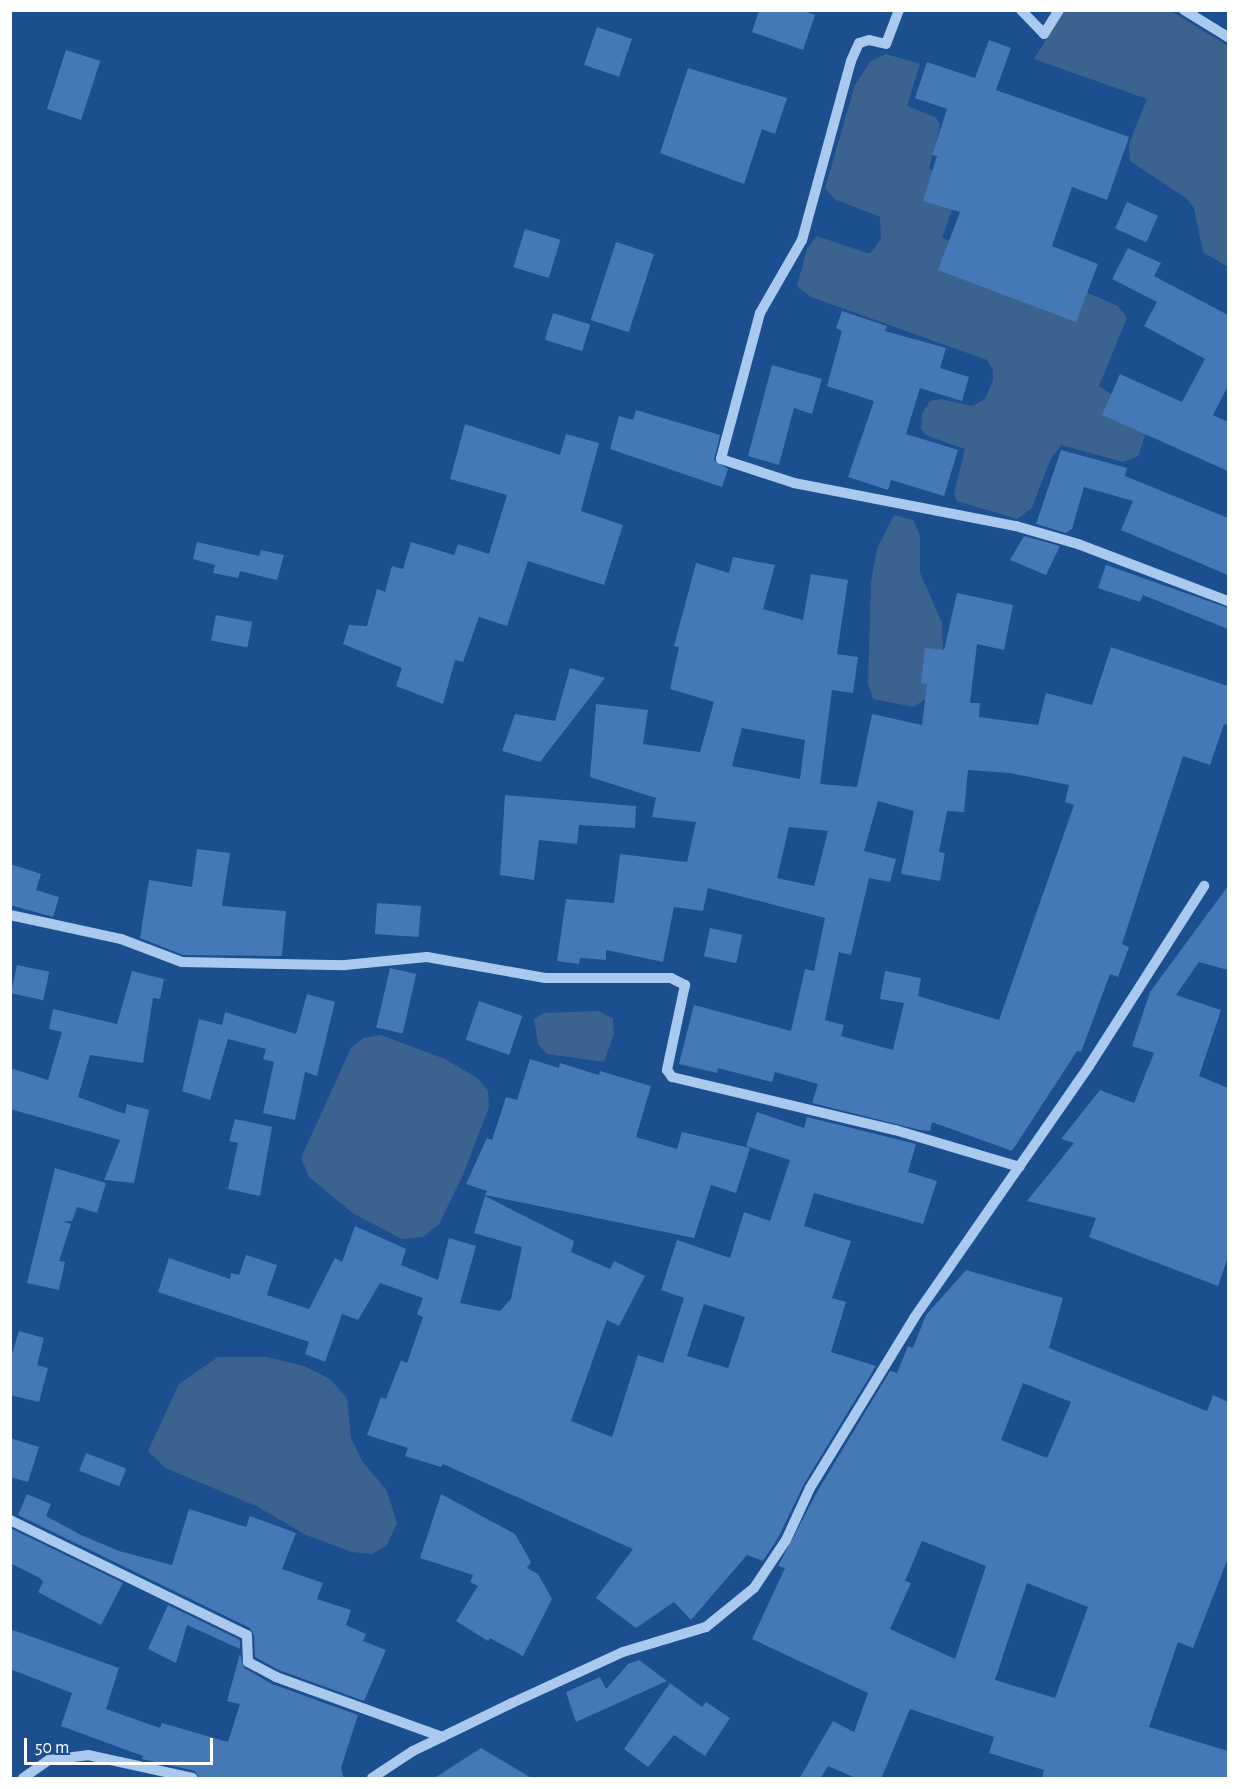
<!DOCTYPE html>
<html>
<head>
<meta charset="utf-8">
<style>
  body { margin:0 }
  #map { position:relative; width:1239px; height:1789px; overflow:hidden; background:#1b4f8f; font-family:"Alegreya Sans",sans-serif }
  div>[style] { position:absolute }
  .water>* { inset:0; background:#3c6290 }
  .building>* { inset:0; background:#4478b7; transform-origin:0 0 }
  .minor>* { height:10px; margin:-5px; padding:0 5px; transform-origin:5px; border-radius:5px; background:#a9c9ee }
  span { translate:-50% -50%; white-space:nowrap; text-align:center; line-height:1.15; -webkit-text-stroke:5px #1b4f8f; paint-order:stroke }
  .frame { position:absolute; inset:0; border:12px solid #fff; pointer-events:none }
  .scale { position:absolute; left:24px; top:1738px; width:189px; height:27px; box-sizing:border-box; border:3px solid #fff; border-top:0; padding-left:8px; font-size:18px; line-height:21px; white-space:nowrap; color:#fff; -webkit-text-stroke:4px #1b4f8f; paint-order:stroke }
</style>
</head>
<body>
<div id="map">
  <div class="water">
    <div style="clip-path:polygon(1064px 11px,1171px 11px,1228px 46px,1228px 267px,1203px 252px,1194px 208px,1186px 198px,1130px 161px,1129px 144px,1147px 99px,1034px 59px)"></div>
    <div style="clip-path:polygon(886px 54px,920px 64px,907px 106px,935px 117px,940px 124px,929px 169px,963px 180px,942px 238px,1065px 283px,1118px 306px,1127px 318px,1099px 386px,1114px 396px,1146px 433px,1138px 456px,1123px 462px,1061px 445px,1050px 460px,1032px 508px,1017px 519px,957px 501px,954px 494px,965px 449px,925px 435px,921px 428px,922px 414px,930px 401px,941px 399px,972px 406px,985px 399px,993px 381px,993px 370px,987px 360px,811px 297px,797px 286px,807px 249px,817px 236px,870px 254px,881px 239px,880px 217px,834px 199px,825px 188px,855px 85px,870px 62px)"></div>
    <div style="clip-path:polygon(894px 515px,913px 520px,920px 536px,920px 573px,942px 623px,943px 652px,932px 694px,914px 707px,873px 699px,868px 683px,871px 582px,877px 549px)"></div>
    <div style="clip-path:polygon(599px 1011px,613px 1019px,614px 1034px,604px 1062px,547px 1054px,538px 1044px,534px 1019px,544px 1013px)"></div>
    <div style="clip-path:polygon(381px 1035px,445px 1059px,477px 1078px,488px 1090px,489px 1107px,463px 1175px,439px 1224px,423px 1237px,402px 1239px,354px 1214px,309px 1177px,301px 1158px,351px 1048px,363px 1038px)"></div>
    <div style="clip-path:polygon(218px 1357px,267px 1357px,304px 1366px,330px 1379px,347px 1398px,351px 1438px,362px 1461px,387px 1491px,397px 1523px,387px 1545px,372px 1554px,352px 1552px,306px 1535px,256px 1506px,165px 1468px,148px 1451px,179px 1384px)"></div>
  </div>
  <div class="building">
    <div style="clip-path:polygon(759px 10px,802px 10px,815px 15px,803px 50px,752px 32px)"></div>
    <div style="left:597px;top:27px;width:37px;height:40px;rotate:19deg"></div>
    <div style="clip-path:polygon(989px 40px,1011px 48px,996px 90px,1129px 137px,1107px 200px,1072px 187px,1052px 246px,1098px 264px,1076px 322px,938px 270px,960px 212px,923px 201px,937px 156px,932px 155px,947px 109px,915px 98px,927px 62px,975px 78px)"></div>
    <div style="left:66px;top:50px;width:36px;height:62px;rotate:18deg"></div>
    <div style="clip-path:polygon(688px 68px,787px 98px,775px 134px,762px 129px,744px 184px,660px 153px)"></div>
    <div style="left:1127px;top:202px;width:34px;height:29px;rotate:24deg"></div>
    <div style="left:525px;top:229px;width:37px;height:40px;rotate:17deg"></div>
    <div style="left:616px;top:242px;width:40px;height:82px;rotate:18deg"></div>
    <div style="clip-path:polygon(1128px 248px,1161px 263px,1154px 276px,1228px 315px,1228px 386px,1213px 415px,1228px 422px,1228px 471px,1102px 415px,1120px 374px,1182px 402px,1205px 359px,1144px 326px,1157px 302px,1112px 279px)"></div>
    <div style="clip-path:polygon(842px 311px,887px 326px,885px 331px,946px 348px,940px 368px,969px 377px,962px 401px,920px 388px,906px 434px,958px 450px,944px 496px,891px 480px,888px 490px,848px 477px,874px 401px,827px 386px,842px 331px,836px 328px)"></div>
    <div style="left:553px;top:313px;width:39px;height:28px;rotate:17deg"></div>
    <div style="clip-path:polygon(772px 365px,822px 379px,812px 414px,794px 408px,779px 465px,748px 456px)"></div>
    <div style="clip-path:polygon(636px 410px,720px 435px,714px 460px,728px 469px,722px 487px,610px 449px,619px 416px,633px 420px)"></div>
    <div style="clip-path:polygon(465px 424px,560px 455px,566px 434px,599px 443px,581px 511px,623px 525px,604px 585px,528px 561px,507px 626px,479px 617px,463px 662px,455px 660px,443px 704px,396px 686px,402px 668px,343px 644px,349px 625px,367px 626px,377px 589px,385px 592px,392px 566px,403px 569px,411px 542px,454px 555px,458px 544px,489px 554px,507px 495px,450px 479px)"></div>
    <div style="clip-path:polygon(1061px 450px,1127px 468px,1125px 476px,1228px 518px,1228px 575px,1121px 530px,1133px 501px,1084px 487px,1072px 529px,1066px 533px,1036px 524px)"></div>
    <div style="clip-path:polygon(1024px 536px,1060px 546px,1046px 575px,1010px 560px)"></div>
    <div style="clip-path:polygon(197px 542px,259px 556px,261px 550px,284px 555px,277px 580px,240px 571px,238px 578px,213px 573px,215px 565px,193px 559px)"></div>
    <div style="clip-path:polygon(evenodd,733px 557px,775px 565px,763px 609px,803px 620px,811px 574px,848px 580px,837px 654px,858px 657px,853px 693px,832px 690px,820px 784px,857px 787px,872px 714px,922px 725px,927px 684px,921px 683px,925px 648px,944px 650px,957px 593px,1013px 605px,1004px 650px,977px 644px,970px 703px,980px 703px,979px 717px,1038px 725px,1046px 693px,1092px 705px,1111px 647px,1228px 686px,1228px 725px,1224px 724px,1210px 765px,1183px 756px,1122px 944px,1129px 947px,1118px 977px,1110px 974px,1081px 1052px,1077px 1051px,1012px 1151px,932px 1122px,930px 1131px,920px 1130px,812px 1103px,818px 1084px,775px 1072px,772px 1082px,718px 1068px,717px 1073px,679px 1064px,694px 1005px,791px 1031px,805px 969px,814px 971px,825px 918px,708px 888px,703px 911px,674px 907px,663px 962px,606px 950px,606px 960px,580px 958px,579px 964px,557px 961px,566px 899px,614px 903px,620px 854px,687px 862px,696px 822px,652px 817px,656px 798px,590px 777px,596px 704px,648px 710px,643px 744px,700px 752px,714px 702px,670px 689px,679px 647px,674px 646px,696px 563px,729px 573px,733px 557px,742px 728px,805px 740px,800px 779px,732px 766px,742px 728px,733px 557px,968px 770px,1010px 773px,1069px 785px,1065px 802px,1074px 805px,999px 1020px,918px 996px,921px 978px,885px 971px,880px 999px,904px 1003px,893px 1050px,841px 1036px,844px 1025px,825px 1020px,839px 952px,851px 955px,869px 878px,890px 882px,896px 859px,864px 851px,878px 801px,914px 811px,901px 874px,940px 881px,945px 853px,939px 852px,947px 811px,964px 812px,968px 770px,733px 557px,789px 827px,828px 831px,814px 886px,777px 878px,789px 827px)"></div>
    <div style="clip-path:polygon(1106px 565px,1228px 608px,1228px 629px,1143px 595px,1140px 602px,1098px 588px)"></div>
    <div style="left:216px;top:615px;width:37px;height:26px;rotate:11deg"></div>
    <div style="clip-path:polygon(570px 668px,605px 678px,540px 762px,502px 751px,515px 714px,555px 721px)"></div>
    <div style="clip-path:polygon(505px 795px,636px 806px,635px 828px,579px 825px,577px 844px,539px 840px,534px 880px,500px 875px)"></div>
    <div style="clip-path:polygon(197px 849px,230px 853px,222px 906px,286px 911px,282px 956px,183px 955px,140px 938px,149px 880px,192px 887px)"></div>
    <div style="clip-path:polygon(10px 864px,41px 874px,36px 890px,59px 897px,53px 917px,10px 905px)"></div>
    <div style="clip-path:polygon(1228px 886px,1228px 970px,1199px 962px,1176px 995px,1221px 1010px,1199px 1076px,1228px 1088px,1228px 1257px,1218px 1286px,1089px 1237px,1096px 1218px,1027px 1201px,1074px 1143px,1061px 1139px,1100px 1090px,1134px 1103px,1154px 1053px,1132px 1046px,1150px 992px)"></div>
    <div style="left:377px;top:903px;width:44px;height:31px;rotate:4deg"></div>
    <div style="left:710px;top:928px;width:33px;height:29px;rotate:12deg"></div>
    <div style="left:17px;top:965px;width:33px;height:29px;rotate:12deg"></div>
    <div style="left:390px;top:968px;width:27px;height:61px;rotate:13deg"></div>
    <div style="clip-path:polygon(132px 971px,164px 979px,160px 999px,153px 998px,143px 1063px,90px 1055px,78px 1097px,125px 1114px,127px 1104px,149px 1110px,134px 1183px,104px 1180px,120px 1140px,10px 1109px,10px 1068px,48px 1080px,62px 1032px,49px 1029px,53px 1009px,117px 1024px)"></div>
    <div style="clip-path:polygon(307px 994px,335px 1002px,317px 1076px,305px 1072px,295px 1120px,263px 1113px,274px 1062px,263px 1059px,266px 1049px,228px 1039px,210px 1100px,182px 1091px,199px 1019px,222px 1025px,225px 1012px,296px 1034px)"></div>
    <div style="left:479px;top:1001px;width:46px;height:41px;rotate:19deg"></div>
    <div style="clip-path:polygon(530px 1059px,559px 1068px,560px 1063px,599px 1075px,600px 1071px,651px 1086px,636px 1137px,677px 1149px,682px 1132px,750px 1148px,736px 1193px,711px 1185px,694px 1238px,485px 1195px,487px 1191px,466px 1184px,487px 1138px,492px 1140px,506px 1097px,517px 1100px)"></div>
    <div style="clip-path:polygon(evenodd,757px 1112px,804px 1128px,807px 1117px,916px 1144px,908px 1172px,937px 1181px,923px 1224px,814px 1193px,804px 1226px,851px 1241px,832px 1298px,846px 1302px,831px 1352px,876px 1366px,804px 1484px,779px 1536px,763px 1561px,747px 1555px,691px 1620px,674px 1602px,636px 1628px,596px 1598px,633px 1549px,443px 1464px,441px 1467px,405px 1456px,408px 1448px,367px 1435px,381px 1397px,386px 1399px,401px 1360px,407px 1363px,423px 1317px,417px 1314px,423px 1298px,380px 1283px,358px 1320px,342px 1314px,325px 1362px,305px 1354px,309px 1342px,158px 1292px,169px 1258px,230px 1279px,231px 1273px,239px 1275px,246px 1255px,277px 1265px,267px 1295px,309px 1309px,335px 1258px,342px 1262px,355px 1226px,406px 1249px,401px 1265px,438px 1280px,449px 1238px,476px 1246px,460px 1303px,500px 1311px,511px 1299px,522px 1247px,474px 1233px,485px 1196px,574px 1241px,571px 1252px,610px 1269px,614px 1261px,645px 1276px,619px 1326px,607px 1320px,571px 1421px,612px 1437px,638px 1355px,663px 1363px,684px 1298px,661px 1290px,677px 1240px,730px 1258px,744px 1212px,770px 1221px,790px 1160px,746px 1146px,757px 1112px,704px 1304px,745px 1317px,728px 1368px,687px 1356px,704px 1304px)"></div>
    <div style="clip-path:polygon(235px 1119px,272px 1127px,260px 1196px,228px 1189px,238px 1143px,229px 1141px)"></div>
    <div style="clip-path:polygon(55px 1168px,106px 1183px,97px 1213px,77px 1207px,72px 1221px,63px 1221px,71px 1224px,59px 1261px,65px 1262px,59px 1290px,27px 1283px)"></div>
    <div style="clip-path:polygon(evenodd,966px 1270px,1063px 1298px,1049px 1348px,1207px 1411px,1213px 1395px,1228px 1402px,1228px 1558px,1193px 1648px,1178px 1642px,1149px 1727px,1228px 1751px,1228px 1779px,1042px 1779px,1044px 1770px,989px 1753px,994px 1737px,910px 1709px,881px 1779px,858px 1779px,828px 1766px,820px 1779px,799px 1779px,833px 1721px,854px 1732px,868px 1693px,752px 1639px,785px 1568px,778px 1566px,817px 1492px,890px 1371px,897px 1373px,908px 1346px,913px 1348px,926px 1315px,966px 1270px,1023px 1383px,1071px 1402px,1047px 1458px,1001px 1440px,1023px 1383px,966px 1270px,922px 1541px,986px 1566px,955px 1659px,890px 1629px,911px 1583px,905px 1581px,922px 1541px,966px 1270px,1027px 1583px,1088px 1607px,1055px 1698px,995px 1680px,1027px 1583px)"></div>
    <div style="clip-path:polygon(19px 1331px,44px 1338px,37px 1365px,48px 1368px,39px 1402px,10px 1395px,10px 1360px)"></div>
    <div style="clip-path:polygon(10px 1438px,39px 1447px,28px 1482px,10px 1477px)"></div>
    <div style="left:86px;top:1453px;width:43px;height:19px;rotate:21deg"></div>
    <div style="clip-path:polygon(27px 1494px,51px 1504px,46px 1516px,81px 1535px,119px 1551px,172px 1565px,189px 1509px,246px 1527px,250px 1516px,296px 1533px,282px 1569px,323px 1583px,317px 1599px,351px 1610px,346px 1625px,366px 1634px,363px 1641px,386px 1650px,364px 1701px,279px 1670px,255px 1657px,254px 1635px,250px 1628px,18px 1515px)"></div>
    <div style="clip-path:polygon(441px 1494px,515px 1534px,531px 1562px,527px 1568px,538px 1574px,552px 1599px,523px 1656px,490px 1638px,488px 1641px,456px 1621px,478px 1586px,470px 1582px,473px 1575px,420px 1558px)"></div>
    <div style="clip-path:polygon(12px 1529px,123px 1583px,101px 1625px,38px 1592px,43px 1582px,40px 1578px,10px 1563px)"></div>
    <div style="clip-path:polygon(168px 1605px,240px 1640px,240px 1649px,187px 1625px,176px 1663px,148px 1649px)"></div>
    <div style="clip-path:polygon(10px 1629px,119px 1668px,106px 1709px,160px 1728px,162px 1723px,228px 1742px,240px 1704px,227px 1701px,240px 1654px,244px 1668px,272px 1684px,358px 1715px,341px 1768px,344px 1779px,200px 1779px,195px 1771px,142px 1759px,143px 1756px,61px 1726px,72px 1693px,10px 1669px)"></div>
    <div style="clip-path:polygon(639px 1660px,667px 1681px,576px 1722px,566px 1692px,600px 1677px,606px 1689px,628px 1664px)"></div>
    <div style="clip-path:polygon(670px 1683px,702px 1707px,706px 1702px,730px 1718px,705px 1756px,674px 1735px,648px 1767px,624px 1749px)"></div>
    <div style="clip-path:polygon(481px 1748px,533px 1779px,433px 1779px)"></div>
  </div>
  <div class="minor">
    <div style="left:899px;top:10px;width:36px;rotate:111deg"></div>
    <div style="left:886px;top:44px;width:17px;rotate:-167deg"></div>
    <div style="left:869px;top:40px;width:10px;rotate:163deg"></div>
    <div style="left:859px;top:43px;width:20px;rotate:114deg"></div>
    <div style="left:851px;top:61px;width:186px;rotate:105.3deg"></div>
    <div style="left:802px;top:240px;width:84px;rotate:119.9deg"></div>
    <div style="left:760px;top:313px;width:151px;rotate:105deg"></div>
    <div style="left:721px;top:459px;width:77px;rotate:18.2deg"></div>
    <div style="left:794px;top:483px;width:226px;rotate:11deg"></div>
    <div style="left:1016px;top:526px;width:65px;rotate:16.2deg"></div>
    <div style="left:1078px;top:544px;width:160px;rotate:20.8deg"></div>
    <div style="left:1021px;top:10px;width:33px;rotate:46deg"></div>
    <div style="left:1044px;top:34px;width:28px;rotate:-58deg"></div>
    <div style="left:1184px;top:10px;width:52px;rotate:31.5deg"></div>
    <div style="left:10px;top:915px;width:114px;rotate:12.2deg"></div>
    <div style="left:121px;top:939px;width:65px;rotate:20.7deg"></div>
    <div style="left:182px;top:962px;width:163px;rotate:1.1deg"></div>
    <div style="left:345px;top:965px;width:82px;rotate:-5.6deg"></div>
    <div style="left:427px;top:957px;width:120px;rotate:10.1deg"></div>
    <div style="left:545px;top:978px;width:126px"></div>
    <div style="left:671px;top:978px;width:16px;rotate:27deg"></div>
    <div style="left:685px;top:985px;width:87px;rotate:102deg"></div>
    <div style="left:667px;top:1070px;width:9px;rotate:54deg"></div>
    <div style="left:672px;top:1077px;width:229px;rotate:13.4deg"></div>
    <div style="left:895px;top:1130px;width:130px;rotate:16.5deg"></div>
    <div style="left:10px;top:1520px;width:263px;rotate:25.9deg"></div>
    <div style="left:247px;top:1635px;width:27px;rotate:88deg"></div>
    <div style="left:248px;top:1662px;width:32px;rotate:28deg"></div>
    <div style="left:276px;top:1677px;width:177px;rotate:19.8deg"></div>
    <div style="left:23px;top:1778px;width:32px;rotate:-35deg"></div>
    <div style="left:49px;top:1760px;width:39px;rotate:-7deg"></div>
    <div style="left:88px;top:1755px;width:107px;rotate:12.4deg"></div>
    <div style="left:372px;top:1778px;width:49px;rotate:-33.4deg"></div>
    <div style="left:413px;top:1751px;width:110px;rotate:-25.9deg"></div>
    <div style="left:512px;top:1703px;width:122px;rotate:-24.7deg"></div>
    <div style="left:623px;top:1652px;width:87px;rotate:-16.8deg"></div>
    <div style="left:706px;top:1627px;width:62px;rotate:-39.1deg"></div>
    <div style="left:754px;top:1588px;width:58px;rotate:-56.3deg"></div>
    <div style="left:786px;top:1540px;width:57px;rotate:-65.2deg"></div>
    <div style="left:810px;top:1488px;width:199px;rotate:-58.5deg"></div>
    <div style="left:914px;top:1318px;width:307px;rotate:-55.2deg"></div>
    <div style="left:1089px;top:1066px;width:214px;rotate:-57.4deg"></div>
  </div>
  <div class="frame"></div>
  <div class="scale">50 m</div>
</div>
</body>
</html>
